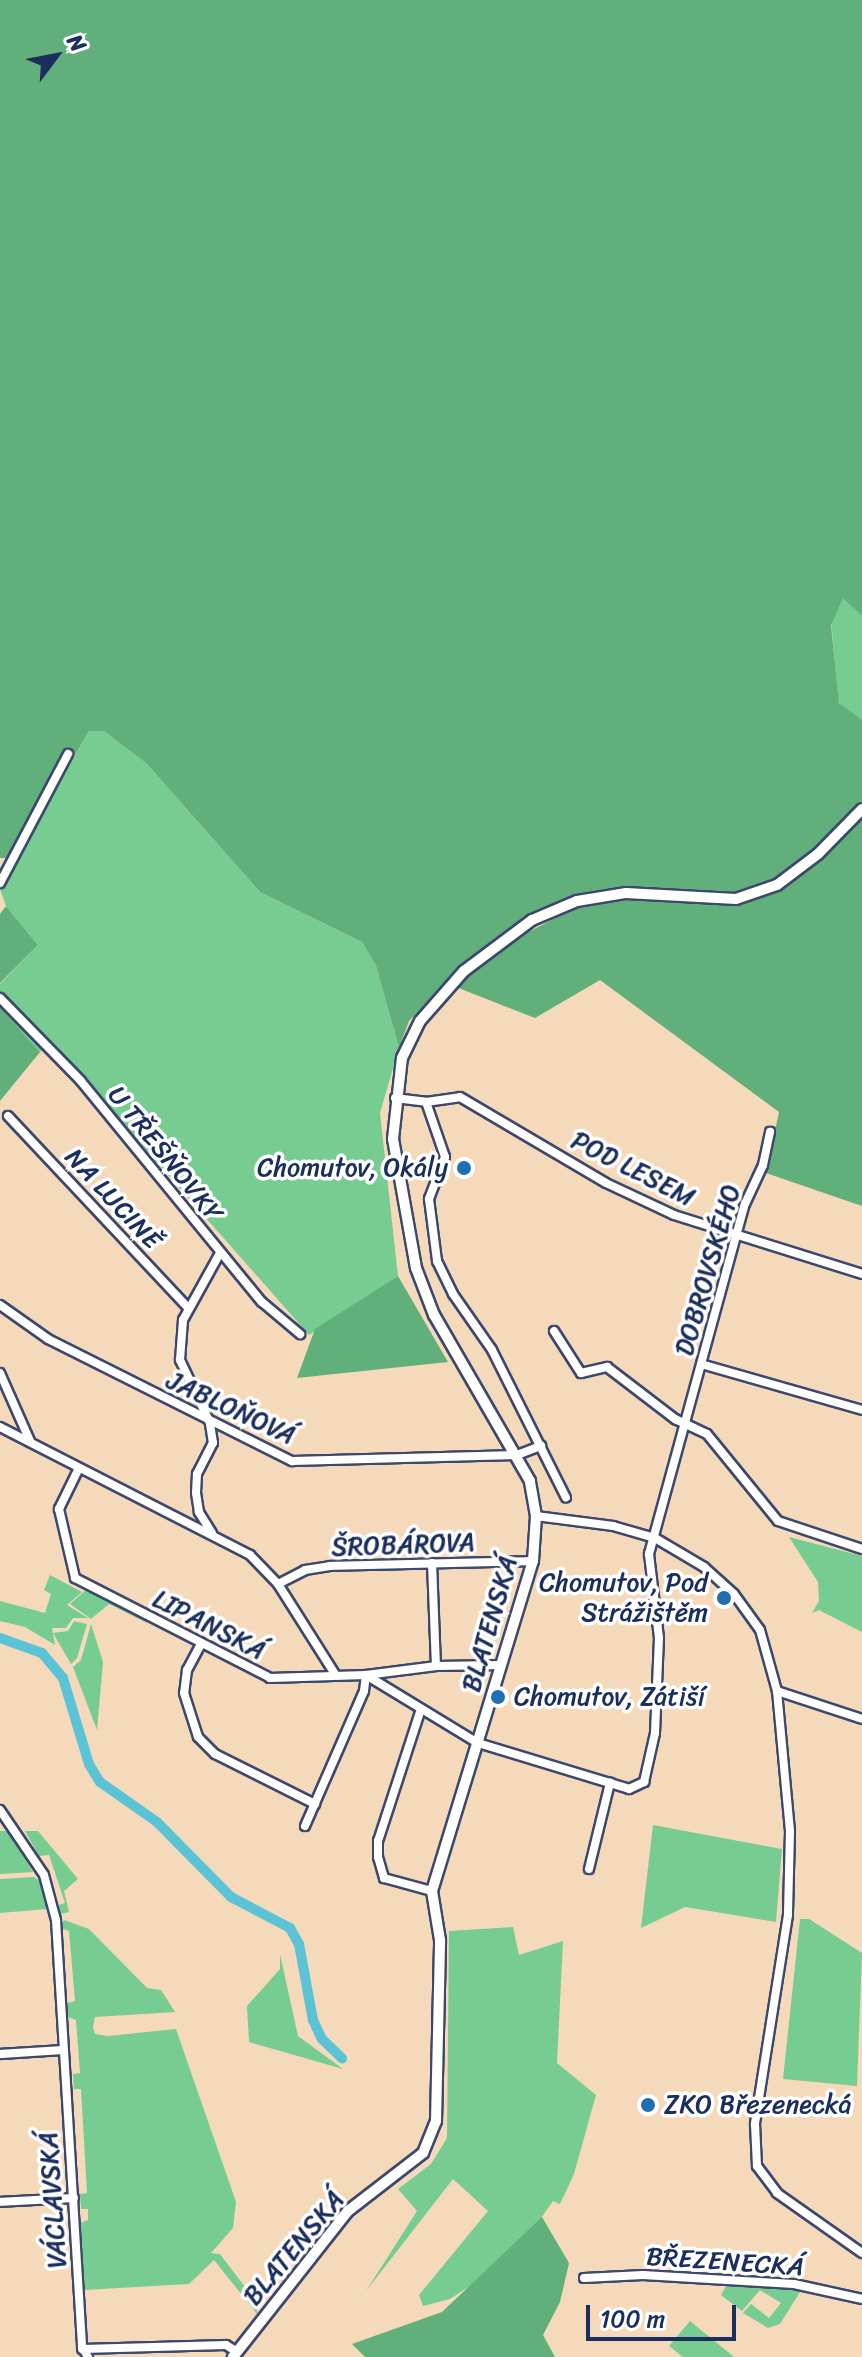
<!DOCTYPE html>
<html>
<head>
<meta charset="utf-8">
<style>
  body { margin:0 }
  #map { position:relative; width:862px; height:2357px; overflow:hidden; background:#f4d9bb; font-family:Sriracha,sans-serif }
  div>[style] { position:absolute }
  .green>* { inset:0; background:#77cd91 }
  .forest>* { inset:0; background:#61b07b }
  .canal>* { height:10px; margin:-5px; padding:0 5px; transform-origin:5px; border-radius:5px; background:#5ac3d6 }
  .roads { filter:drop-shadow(2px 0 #3c486c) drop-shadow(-2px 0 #3c486c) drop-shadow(0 2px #3c486c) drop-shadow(0 -2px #3c486c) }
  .minor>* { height:8px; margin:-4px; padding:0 4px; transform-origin:4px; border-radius:4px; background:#fff }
  .tertiary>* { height:10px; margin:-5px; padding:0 5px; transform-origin:5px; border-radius:5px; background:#fff }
  .dots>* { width:22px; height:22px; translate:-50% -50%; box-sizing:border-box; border:4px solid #fff; border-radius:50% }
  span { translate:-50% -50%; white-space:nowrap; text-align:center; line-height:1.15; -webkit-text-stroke:7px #fff; paint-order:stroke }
  .street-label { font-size:26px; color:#1b2f5e }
  .poi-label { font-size:26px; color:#1b2f5e }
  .right { translate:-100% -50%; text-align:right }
  .left { translate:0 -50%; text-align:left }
  .north { position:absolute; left:16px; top:16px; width:80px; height:80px; -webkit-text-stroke:6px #fff; paint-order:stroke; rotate:58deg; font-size:22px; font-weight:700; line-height:32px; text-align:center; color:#1b2f5e }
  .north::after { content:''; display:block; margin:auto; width:28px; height:36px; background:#1b2f5e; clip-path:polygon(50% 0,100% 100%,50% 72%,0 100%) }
  .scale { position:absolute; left:586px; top:2305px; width:150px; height:36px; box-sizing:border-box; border:4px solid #1b2f5e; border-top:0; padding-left:10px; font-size:24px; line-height:28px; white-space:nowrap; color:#1b2f5e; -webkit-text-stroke:6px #fff; paint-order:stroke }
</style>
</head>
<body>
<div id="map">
  <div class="green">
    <div style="clip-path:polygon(843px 597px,862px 616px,862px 720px,841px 708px,838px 697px,831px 620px)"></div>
    <div style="clip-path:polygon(89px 731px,104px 731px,147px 764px,260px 892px,362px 942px,376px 964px,399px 1048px,380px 1113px,398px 1276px,309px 1335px,50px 1041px,40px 1052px,0 1007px,0 984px,38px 945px,6px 906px,0 889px)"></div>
    <div style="clip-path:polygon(789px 1537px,862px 1556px,862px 1632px,819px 1610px,812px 1613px,819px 1601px,818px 1582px)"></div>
    <div style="clip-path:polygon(50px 1575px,82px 1592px,67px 1605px,88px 1618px,73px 1618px,66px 1628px,52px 1628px,55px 1645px,25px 1627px,0 1621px,0 1601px,45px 1613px,51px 1594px,44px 1590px)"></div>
    <div style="clip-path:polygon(87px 1589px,138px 1610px,147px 1623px,109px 1604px,91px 1619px,70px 1604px)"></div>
    <div style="clip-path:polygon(74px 1621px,87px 1624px,77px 1658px,71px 1664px,53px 1633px,68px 1631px)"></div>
    <div style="clip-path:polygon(91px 1624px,103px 1662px,97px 1730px,73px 1667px,81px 1660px)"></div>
    <div style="clip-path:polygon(653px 1825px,782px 1849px,776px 1922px,685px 1907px,641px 1928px)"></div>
    <div style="clip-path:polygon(0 1831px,9px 1831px,33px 1872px,0 1874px)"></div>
    <div style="clip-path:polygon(25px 1831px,38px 1831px,78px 1879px,64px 1891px,69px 1912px,60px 1914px,59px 1905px,65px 1903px,49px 1855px,39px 1856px)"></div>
    <div style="clip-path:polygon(34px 1877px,40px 1881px,47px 1909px,0 1913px,0 1879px)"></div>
    <div style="clip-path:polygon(800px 1919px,809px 1919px,862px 1953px,857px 2086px,783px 2079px)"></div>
    <div style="clip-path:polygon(64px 1920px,89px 1929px,147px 1988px,161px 1990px,175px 2012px,95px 2017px,93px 2027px,95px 2034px,108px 2036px,176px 2029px,236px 2202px,233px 2228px,211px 2253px,220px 2254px,254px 2299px,258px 2315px,214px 2260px,189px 2284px,84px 2290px,80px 2223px,88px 2220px,88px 2209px,81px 2209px,80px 2194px,87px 2193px,81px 2089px,74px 2089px,73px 2074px,80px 2073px,76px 2020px,68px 2017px,67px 2003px,75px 2001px,69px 1931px,60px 1928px)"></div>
    <div style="clip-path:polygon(513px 1927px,519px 1955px,563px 1941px,557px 2063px,596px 2095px,574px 2174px,560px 2204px,553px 2201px,534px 2228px,482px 2278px,450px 2299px,423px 2306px,419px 2295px,488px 2211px,453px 2179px,366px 2291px,417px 2211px,398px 2189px,431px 2164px,447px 2138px,449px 1931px)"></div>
    <div style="clip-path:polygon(280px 1954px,298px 2036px,343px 2069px,249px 2042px,247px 2006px,280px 1969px)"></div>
    <div style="clip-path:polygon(726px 2286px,798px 2289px,800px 2292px,780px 2324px,768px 2328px,743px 2313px,751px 2304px,769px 2318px,781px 2303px,760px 2290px,742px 2311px,721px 2295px)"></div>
    <div style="clip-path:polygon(690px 2321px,734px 2357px,683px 2357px,669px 2346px)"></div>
  </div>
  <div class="forest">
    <div style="clip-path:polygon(0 0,862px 0,862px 616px,843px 598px,831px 625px,839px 703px,862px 720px,862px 801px,815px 850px,775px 880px,735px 894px,626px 888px,576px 895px,530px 915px,460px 967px,409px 1021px,399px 1048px,376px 965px,362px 942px,260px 892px,147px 764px,104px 731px,89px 731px,16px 858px,0 858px)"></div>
    <div style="clip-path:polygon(862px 816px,862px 1206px,766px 1173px,779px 1112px,600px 980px,535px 1018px,456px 987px,496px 949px,578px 906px,626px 898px,737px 904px,780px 890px,822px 858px)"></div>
    <div style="clip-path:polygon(6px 906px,38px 945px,0 983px,0 914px)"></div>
    <div style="clip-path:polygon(0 1007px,40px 1052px,0 1101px)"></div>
    <div style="clip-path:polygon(398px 1276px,448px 1362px,297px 1378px,315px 1329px)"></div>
    <div style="clip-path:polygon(542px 2217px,569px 2263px,560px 2302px,543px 2335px,555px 2357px,365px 2357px,352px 2344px,442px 2312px)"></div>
  </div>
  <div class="canal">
    <div style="left:0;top:1638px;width:45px;rotate:19.7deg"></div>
    <div style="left:42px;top:1653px;width:33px;rotate:50deg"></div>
    <div style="left:63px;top:1678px;width:90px;rotate:73.2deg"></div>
    <div style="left:89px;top:1764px;width:21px;rotate:59deg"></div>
    <div style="left:100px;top:1782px;width:70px;rotate:35.1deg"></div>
    <div style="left:157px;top:1822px;width:105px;rotate:45.4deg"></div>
    <div style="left:231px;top:1897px;width:67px;rotate:27.7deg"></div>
    <div style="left:290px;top:1928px;width:18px;rotate:61deg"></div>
    <div style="left:299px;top:1944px;width:77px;rotate:79.6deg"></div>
    <div style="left:313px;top:2020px;width:21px;rotate:65deg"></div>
    <div style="left:322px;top:2039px;width:28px;rotate:44deg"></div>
  </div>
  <div class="roads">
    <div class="minor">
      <div style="left:0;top:883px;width:146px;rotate:-62.2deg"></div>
      <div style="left:0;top:998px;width:115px;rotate:45.7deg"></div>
      <div style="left:80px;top:1080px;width:287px;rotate:50.7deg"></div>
      <div style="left:262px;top:1302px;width:50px;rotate:40.1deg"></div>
      <div style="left:395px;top:1098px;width:31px;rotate:7deg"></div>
      <div style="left:426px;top:1102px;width:34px;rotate:-8deg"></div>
      <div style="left:460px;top:1097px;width:169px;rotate:30.5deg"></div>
      <div style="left:606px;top:1183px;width:75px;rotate:25.2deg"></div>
      <div style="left:674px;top:1215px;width:197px;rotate:17.4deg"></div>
      <div style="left:426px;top:1102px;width:58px;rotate:70.9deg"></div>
      <div style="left:445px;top:1157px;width:45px;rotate:110.9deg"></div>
      <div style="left:429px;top:1199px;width:63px;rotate:82.6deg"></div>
      <div style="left:437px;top:1261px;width:37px;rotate:64deg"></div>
      <div style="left:453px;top:1294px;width:68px;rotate:55.1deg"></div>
      <div style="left:492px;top:1350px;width:165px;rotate:63.4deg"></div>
      <div style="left:8px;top:1116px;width:263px;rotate:46.8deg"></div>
      <div style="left:0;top:1305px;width:59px;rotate:35.3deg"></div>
      <div style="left:48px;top:1339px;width:273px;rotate:26.6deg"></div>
      <div style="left:292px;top:1461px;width:225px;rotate:-1.5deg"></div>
      <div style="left:517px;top:1455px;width:26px;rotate:-21deg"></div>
      <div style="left:554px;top:1331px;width:50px;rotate:57.3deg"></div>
      <div style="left:581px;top:1373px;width:27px;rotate:-13deg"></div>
      <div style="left:607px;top:1367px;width:86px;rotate:37.4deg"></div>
      <div style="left:675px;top:1419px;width:35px;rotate:25deg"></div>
      <div style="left:707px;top:1434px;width:112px;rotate:50.8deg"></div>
      <div style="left:778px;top:1521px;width:89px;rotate:18.4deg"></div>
      <div style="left:701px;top:1364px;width:167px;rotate:15.9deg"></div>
      <div style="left:0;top:1373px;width:74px;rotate:66.2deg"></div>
      <div style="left:0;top:1427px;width:281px;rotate:27.1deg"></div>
      <div style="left:250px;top:1555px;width:40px;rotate:46deg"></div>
      <div style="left:278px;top:1584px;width:107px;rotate:57.7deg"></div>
      <div style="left:79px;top:1468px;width:46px;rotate:116deg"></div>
      <div style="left:59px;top:1509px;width:71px;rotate:76.9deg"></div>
      <div style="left:75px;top:1578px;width:219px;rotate:27.1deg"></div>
      <div style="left:270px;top:1678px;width:96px;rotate:-1.8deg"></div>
      <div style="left:366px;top:1675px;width:131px;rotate:31.3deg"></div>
      <div style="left:478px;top:1743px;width:158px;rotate:16.9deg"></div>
      <div style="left:629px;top:1789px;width:17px;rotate:-25deg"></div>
      <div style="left:644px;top:1782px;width:50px;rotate:-77.3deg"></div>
      <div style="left:655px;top:1733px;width:95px;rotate:-87.6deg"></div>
      <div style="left:659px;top:1638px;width:85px;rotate:-96.8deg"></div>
      <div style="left:649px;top:1554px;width:363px;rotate:-74.7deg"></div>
      <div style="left:745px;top:1204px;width:43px;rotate:-65.2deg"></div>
      <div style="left:763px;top:1165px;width:34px;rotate:-78deg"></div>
      <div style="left:536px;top:1516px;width:78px;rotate:7.4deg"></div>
      <div style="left:613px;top:1526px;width:44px;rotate:15.9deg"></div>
      <div style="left:655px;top:1538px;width:57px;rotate:30.6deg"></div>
      <div style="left:704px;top:1567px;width:40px;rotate:42deg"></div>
      <div style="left:734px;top:1594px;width:44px;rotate:54.2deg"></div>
      <div style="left:760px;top:1630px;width:63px;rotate:74.4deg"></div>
      <div style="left:777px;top:1691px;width:141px;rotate:84.7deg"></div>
      <div style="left:790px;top:1831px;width:84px;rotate:91.4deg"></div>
      <div style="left:788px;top:1915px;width:212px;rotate:99deg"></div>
      <div style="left:755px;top:2124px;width:42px;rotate:87.3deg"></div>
      <div style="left:757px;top:2166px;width:34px;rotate:53deg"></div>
      <div style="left:777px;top:2193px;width:104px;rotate:35.2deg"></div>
      <div style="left:212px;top:1533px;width:25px;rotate:-122deg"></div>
      <div style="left:199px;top:1512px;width:19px;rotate:-99deg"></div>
      <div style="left:196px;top:1493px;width:19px;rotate:-87deg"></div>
      <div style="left:197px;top:1474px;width:35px;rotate:-63deg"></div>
      <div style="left:213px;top:1443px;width:20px;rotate:-99deg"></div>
      <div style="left:210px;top:1423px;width:70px;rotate:-115.5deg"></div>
      <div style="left:180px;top:1360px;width:40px;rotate:-85.7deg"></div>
      <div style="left:183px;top:1320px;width:77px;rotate:-61.1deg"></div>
      <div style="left:432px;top:1563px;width:103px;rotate:87.8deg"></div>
      <div style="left:278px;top:1584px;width:30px;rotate:-27deg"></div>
      <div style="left:305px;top:1570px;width:25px;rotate:-9deg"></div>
      <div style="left:330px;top:1566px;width:203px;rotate:-1.4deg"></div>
      <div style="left:201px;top:1644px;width:30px;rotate:118deg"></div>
      <div style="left:187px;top:1670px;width:23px;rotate:97deg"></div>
      <div style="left:184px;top:1693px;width:46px;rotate:72.3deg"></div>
      <div style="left:198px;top:1737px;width:24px;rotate:45deg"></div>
      <div style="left:215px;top:1754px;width:112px;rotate:26.6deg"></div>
      <div style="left:366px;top:1675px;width:71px;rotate:-7.3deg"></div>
      <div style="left:436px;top:1666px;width:65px;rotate:-0.9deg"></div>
      <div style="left:777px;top:1691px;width:89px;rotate:18.2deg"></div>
      <div style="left:420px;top:1712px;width:136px;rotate:108deg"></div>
      <div style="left:378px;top:1841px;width:16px;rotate:90deg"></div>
      <div style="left:378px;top:1857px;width:22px;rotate:74deg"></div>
      <div style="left:384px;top:1878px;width:50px;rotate:15.2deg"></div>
      <div style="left:0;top:1810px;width:78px;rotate:55.9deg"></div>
      <div style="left:44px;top:1875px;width:47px;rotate:75.1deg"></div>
      <div style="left:56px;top:1920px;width:428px;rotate:86.5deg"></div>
      <div style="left:82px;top:2347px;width:12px;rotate:59deg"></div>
      <div style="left:305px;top:1826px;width:147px;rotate:-66.4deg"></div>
      <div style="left:364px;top:1691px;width:16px;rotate:-83deg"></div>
      <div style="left:589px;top:1869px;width:89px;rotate:-76.3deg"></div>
      <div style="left:0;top:2054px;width:63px;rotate:-3.6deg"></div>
      <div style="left:0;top:2202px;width:74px;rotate:-3.1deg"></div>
      <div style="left:584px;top:2278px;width:59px;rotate:-2.9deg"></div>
      <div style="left:643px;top:2275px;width:151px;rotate:3.4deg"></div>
      <div style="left:794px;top:2284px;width:70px;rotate:12.4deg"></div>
      <div style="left:82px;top:2349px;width:144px;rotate:-1.6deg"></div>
      <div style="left:226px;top:2345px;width:13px;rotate:32deg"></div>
    </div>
    <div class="tertiary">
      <div style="left:233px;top:2357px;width:186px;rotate:-51.8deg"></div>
      <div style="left:348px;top:2211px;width:95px;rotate:-37.7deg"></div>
      <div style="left:423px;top:2153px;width:35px;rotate:-68deg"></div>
      <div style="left:436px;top:2121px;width:181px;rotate:-88.7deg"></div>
      <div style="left:440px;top:1940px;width:50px;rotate:-99.3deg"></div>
      <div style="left:432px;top:1891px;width:345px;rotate:-73deg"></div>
      <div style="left:533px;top:1561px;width:45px;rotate:-86.2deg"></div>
      <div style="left:536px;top:1516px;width:36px;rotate:-100deg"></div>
      <div style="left:530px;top:1481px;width:192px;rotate:-120deg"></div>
      <div style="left:434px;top:1315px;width:50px;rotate:-111deg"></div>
      <div style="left:416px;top:1268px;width:131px;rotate:-100.1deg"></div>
      <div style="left:393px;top:1139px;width:81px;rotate:-83.7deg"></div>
      <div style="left:402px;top:1058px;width:41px;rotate:-64.1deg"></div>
      <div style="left:420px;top:1021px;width:67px;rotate:-48.7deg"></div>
      <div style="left:464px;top:971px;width:85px;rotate:-36.9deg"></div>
      <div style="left:532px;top:920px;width:49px;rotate:-22.9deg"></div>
      <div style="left:577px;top:901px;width:50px;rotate:-9.3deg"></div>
      <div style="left:626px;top:893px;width:110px;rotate:3.1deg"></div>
      <div style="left:736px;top:899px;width:43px;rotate:-18.9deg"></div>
      <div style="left:777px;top:885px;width:51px;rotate:-37.1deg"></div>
      <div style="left:818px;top:854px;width:63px;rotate:-45.6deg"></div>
    </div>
  </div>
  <div class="dots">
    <div style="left:464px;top:1168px;background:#1f6fb2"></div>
    <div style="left:724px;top:1598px;background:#1f6fb2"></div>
    <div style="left:498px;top:1697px;background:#1f6fb2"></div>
    <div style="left:648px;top:2105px;background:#1f6fb2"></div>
  </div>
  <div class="street-label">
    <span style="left:165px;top:1154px;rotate:51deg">U TŘEŠŇOVKY</span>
    <span style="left:633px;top:1169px;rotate:27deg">POD LESEM</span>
    <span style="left:113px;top:1199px;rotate:47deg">NA LUCINĚ</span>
    <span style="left:708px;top:1270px;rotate:-74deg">DOBROVSKÉHO</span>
    <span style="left:231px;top:1408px;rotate:25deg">JABLOŇOVÁ</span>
    <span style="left:403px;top:1545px;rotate:-2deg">ŠROBÁROVA</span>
    <span style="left:490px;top:1624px;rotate:-74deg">BLATENSKÁ</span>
    <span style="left:209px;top:1625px;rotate:27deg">LIPANSKÁ</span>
    <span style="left:53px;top:2200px;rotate:-94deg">VÁCLAVSKÁ</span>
    <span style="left:294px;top:2248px;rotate:-50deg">BLATENSKÁ</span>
    <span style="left:725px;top:2262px;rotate:4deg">BŘEZENECKÁ</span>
  </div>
  <div class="poi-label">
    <span class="right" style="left:448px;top:1168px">Chomutov, Okály</span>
    <span class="right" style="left:708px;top:1598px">Chomutov, Pod<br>Strážištěm</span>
    <span class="left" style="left:514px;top:1697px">Chomutov, Zátiší</span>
    <span class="left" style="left:664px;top:2105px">ZKO Březenecká</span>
  </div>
  <div class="north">N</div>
  <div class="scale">100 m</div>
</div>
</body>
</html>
